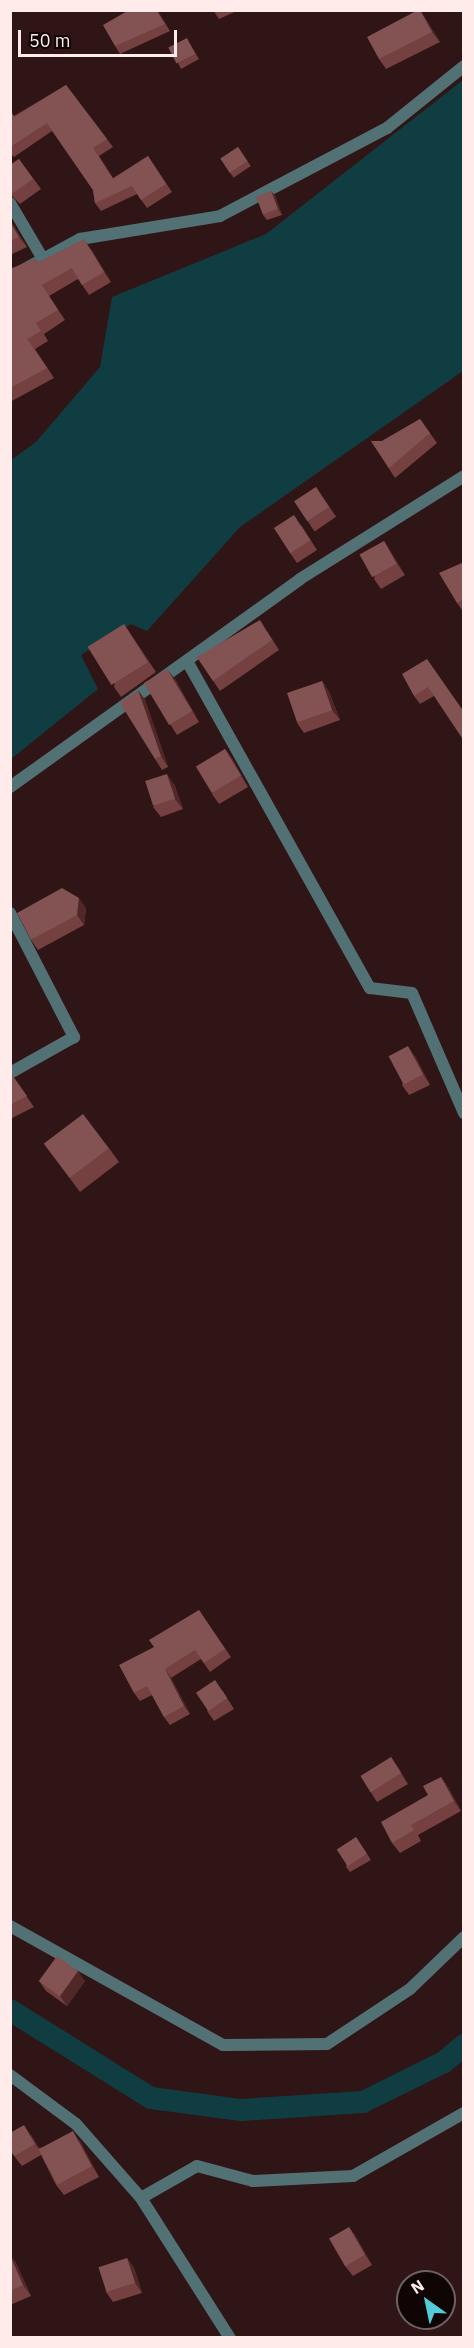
<!DOCTYPE html>
<html>
<head>
<meta charset="utf-8">
<style>
  body { margin:0 }
  #map { position:relative; width:474px; height:2348px; overflow:hidden; background:#2f1515; font-family:"IBM Plex Sans",sans-serif }
  div>[style] { position:absolute }
  .water>* { inset:0; background:#103d41 }
  .canal>* { height:22px; margin:-11px; padding:0 11px; transform-origin:11px; border-radius:11px; background:#103d41 }
  .minor>* { height:12px; margin:-6px; padding:0 6px; transform-origin:6px; border-radius:6px; background:#527174 }
  .tertiary>* { height:12px; margin:-6px; padding:0 6px; transform-origin:6px; border-radius:6px; background:#527174 }
  .wall>* { inset:0; background:#744040; transform-origin:0 0 }
  .shaded-wall>* { inset:0; background:#522727 }
  .building>* { inset:0; background:#835252; transform-origin:0 0 }
  span { translate:-50% -50%; white-space:nowrap; text-align:center; line-height:1.15; -webkit-text-stroke:6px #0f0505; paint-order:stroke }
  .frame { position:absolute; inset:0; border:12px solid #feebea; pointer-events:none }
  .north { position:absolute; left:396px; top:2270px; width:60px; height:60px; box-sizing:border-box; background:#0f0505; border:2px solid #6f6161; border-radius:50%; rotate:327deg; font-size:16px; font-weight:700; line-height:24px; text-align:center; color:#feebea }
  .north::after { content:''; display:block; margin:auto; width:21px; height:27px; background:#52ccd6; clip-path:polygon(50% 0,100% 100%,50% 72%,0 100%) }
  .scale { position:absolute; left:18px; top:30px; width:159px; height:27px; box-sizing:border-box; border:3px solid #feebea; border-top:0; padding-left:8px; font-size:18px; line-height:21px; white-space:nowrap; color:#feebea; -webkit-text-stroke:4px #0f0505; paint-order:stroke }
</style>
</head>
<body>
<div id="map">
  <div class="water">
    <div style="clip-path:polygon(463px 80px,463px 371px,240px 527px,147px 631px,131px 624px,81px 655px,98px 689px,11px 759px,11px 460px,36px 442px,100px 367px,112px 297px,266px 234px)"></div>
  </div>
  <div class="canal">
    <div style="left:10px;top:2010px;width:166px;rotate:32deg"></div>
    <div style="left:151px;top:2098px;width:91px;rotate:7.6deg"></div>
    <div style="left:241px;top:2110px;width:122px;rotate:-3.8deg"></div>
    <div style="left:363px;top:2102px;width:90px;rotate:-26.3deg"></div>
    <div style="left:444px;top:2062px;width:26px;rotate:-40deg"></div>
  </div>
  <div class="minor">
    <div style="left:10px;top:203px;width:65px;rotate:59.5deg"></div>
    <div style="left:10px;top:277px;width:80px;rotate:-28.5deg"></div>
    <div style="left:80px;top:239px;width:142px;rotate:-9.3deg"></div>
    <div style="left:220px;top:216px;width:189px;rotate:-27.8deg"></div>
    <div style="left:387px;top:128px;width:99px;rotate:-38.8deg"></div>
    <div style="left:187px;top:661px;width:375px;rotate:60.8deg"></div>
    <div style="left:370px;top:988px;width:42px;rotate:6.8deg"></div>
    <div style="left:412px;top:993px;width:131px;rotate:66.6deg"></div>
    <div style="left:10px;top:787px;width:357px;rotate:-35.6deg"></div>
    <div style="left:300px;top:579px;width:194px;rotate:-32.1deg"></div>
    <div style="left:10px;top:913px;width:140px;rotate:62.7deg"></div>
    <div style="left:74px;top:1037px;width:73px;rotate:150.6deg"></div>
    <div style="left:10px;top:1926px;width:244px;rotate:29.2deg"></div>
    <div style="left:223px;top:2045px;width:104px;rotate:-0.6deg"></div>
    <div style="left:327px;top:2044px;width:100px;rotate:-33.5deg"></div>
    <div style="left:410px;top:1989px;width:75px;rotate:-43.9deg"></div>
    <div style="left:141px;top:2198px;width:166px;rotate:57.6deg"></div>
  </div>
  <div class="tertiary">
    <div style="left:10px;top:2075px;width:82px;rotate:36.6deg"></div>
    <div style="left:76px;top:2124px;width:98px;rotate:48.7deg"></div>
    <div style="left:141px;top:2198px;width:64px;rotate:-29.7deg"></div>
    <div style="left:197px;top:2166px;width:58px;rotate:15deg"></div>
    <div style="left:253px;top:2181px;width:100px;rotate:-2.9deg"></div>
    <div style="left:353px;top:2176px;width:128px;rotate:-29.6deg"></div>
  </div>
  <div class="wall">
    <div style="clip-path:polygon(157px 10px,170px 31px,120px 54px,115px 46px)"></div>
    <div style="clip-path:polygon(213px 10px,239px 10px,219px 19px)"></div>
    <div style="clip-path:polygon(420px 10px,440px 42px,386px 69px,379px 59px)"></div>
    <div style="clip-path:polygon(190px 44px,199px 59px,181px 69px,178px 63px)"></div>
    <div style="clip-path:polygon(66px 85px,113px 147px,99px 156px,113px 178px,148px 156px,172px 192px,147px 208px,137px 194px,101px 211px,95px 203px,93px 190px,52px 131px,14px 157px,10px 153px,10px 110px,14px 116px)"></div>
    <div style="left:238px;top:147px;width:23px;height:21px;rotate:56deg"></div>
    <div style="clip-path:polygon(19px 159px,41px 189px,20px 204px,10px 194px,10px 165px)"></div>
    <div style="clip-path:polygon(271px 191px,275px 196px,282px 215px,267px 220px,263px 215px)"></div>
    <div style="clip-path:polygon(10px 220px,27px 247px,10px 255px)"></div>
    <div style="clip-path:polygon(91px 249px,111px 282px,89px 295px,78px 279px,49px 296px,65px 320px,44px 334px,48px 341px,35px 349px,54px 378px,10px 402px,10px 269px,35px 259px,38px 263px)"></div>
    <div style="clip-path:polygon(420px 419px,437px 443px,395px 478px,371px 441px,382px 441px)"></div>
    <div style="left:316px;top:487px;width:36px;height:26px;rotate:56deg"></div>
    <div style="clip-path:polygon(301px 525px,317px 550px,297px 563px,290px 553px)"></div>
    <div style="clip-path:polygon(384px 541px,405px 575px,381px 589px,374px 579px)"></div>
    <div style="clip-path:polygon(464px 562px,464px 613px,457px 603px)"></div>
    <div style="clip-path:polygon(124px 624px,156px 672px,121px 697px,114px 687px)"></div>
    <div style="clip-path:polygon(267px 631px,279px 650px,220px 691px,197px 657px)"></div>
    <div style="clip-path:polygon(427px 659px,434px 696px,420px 704px,414px 696px)"></div>
    <div style="clip-path:polygon(175px 679px,199px 722px,177px 735px,170px 724px)"></div>
    <div style="clip-path:polygon(322px 681px,329px 692px,340px 720px,304px 733px,297px 723px)"></div>
    <div style="clip-path:polygon(138px 690px,145px 700px,168px 767px,162px 770px,155px 759px)"></div>
    <div style="clip-path:polygon(225px 749px,233px 760px,248px 787px,219px 804px,212px 794px)"></div>
    <div style="clip-path:polygon(174px 784px,183px 809px,161px 817px,153px 807px)"></div>
    <div style="clip-path:polygon(86px 908px,84px 925px,38px 950px,31px 940px)"></div>
    <div style="clip-path:polygon(415px 1056px,430px 1085px,409px 1095px,402px 1085px)"></div>
    <div style="clip-path:polygon(10px 1072px,34px 1107px,10px 1119px)"></div>
    <div style="clip-path:polygon(44px 1144px,109px 1148px,119px 1162px,80px 1192px)"></div>
    <div style="clip-path:polygon(199px 1610px,231px 1657px,210px 1672px,201px 1659px,171px 1678px,190px 1714px,170px 1725px,164px 1717px,152px 1695px,140px 1701px,134px 1693px,154px 1647px)"></div>
    <div style="clip-path:polygon(222px 1690px,234px 1709px,214px 1721px,207px 1711px)"></div>
    <div style="clip-path:polygon(391px 1757px,408px 1784px,377px 1802px,370px 1791px)"></div>
    <div style="clip-path:polygon(441px 1777px,448px 1787px,461px 1811px,418px 1835px,421px 1841px,400px 1853px,392px 1843px,428px 1795px)"></div>
    <div style="clip-path:polygon(356px 1837px,371px 1860px,350px 1872px,346px 1867px)"></div>
    <div style="clip-path:polygon(39px 1981px,85px 1981px,67px 2006px,46px 1991px)"></div>
    <div style="clip-path:polygon(31px 2135px,39px 2148px,80px 2141px,99px 2177px,64px 2195px,56px 2185px,41px 2155px,22px 2166px,14px 2156px)"></div>
    <div style="clip-path:polygon(349px 2227px,356px 2237px,372px 2265px,353px 2276px,345px 2266px)"></div>
    <div style="clip-path:polygon(10px 2255px,16px 2263px,31px 2296px,10px 2305px)"></div>
    <div style="clip-path:polygon(127px 2258px,134px 2268px,142px 2293px,113px 2302px,106px 2292px)"></div>
  </div>
  <div class="shaded-wall">
    <div style="clip-path:polygon(420px 10px,426px 20px,440px 42px,432px 32px)"></div>
    <div style="clip-path:polygon(271px 191px,275px 196px,282px 215px,278px 209px)"></div>
    <div style="clip-path:polygon(10px 220px,27px 247px,19px 237px,10px 222px)"></div>
    <div style="clip-path:polygon(84px 239px,91px 249px,111px 282px,104px 272px)"></div>
    <div style="clip-path:polygon(384px 541px,391px 552px,405px 575px,397px 564px)"></div>
    <div style="clip-path:polygon(167px 669px,175px 679px,199px 722px,192px 711px)"></div>
    <div style="clip-path:polygon(322px 681px,329px 692px,340px 720px,332px 710px)"></div>
    <div style="clip-path:polygon(138px 690px,145px 700px,168px 767px,161px 756px)"></div>
    <div style="clip-path:polygon(225px 749px,233px 760px,248px 787px,241px 776px)"></div>
    <div style="clip-path:polygon(167px 774px,174px 784px,183px 809px,175px 799px)"></div>
    <div style="clip-path:polygon(79px 898px,86px 908px,84px 925px,77px 915px)"></div>
    <div style="clip-path:polygon(408px 1046px,415px 1056px,430px 1085px,423px 1074px)"></div>
    <div style="clip-path:polygon(165px 1669px,171px 1678px,190px 1714px,184px 1706px)"></div>
    <div style="clip-path:polygon(391px 1757px,399px 1768px,408px 1784px,401px 1773px)"></div>
    <div style="clip-path:polygon(441px 1777px,448px 1787px,461px 1811px,454px 1801px)"></div>
    <div style="clip-path:polygon(78px 1971px,85px 1981px,67px 2006px,60px 1996px)"></div>
    <div style="clip-path:polygon(24px 2125px,31px 2135px,42px 2154px,35px 2144px)"></div>
    <div style="clip-path:polygon(73px 2131px,80px 2141px,99px 2177px,92px 2166px)"></div>
    <div style="clip-path:polygon(349px 2227px,356px 2237px,372px 2265px,365px 2255px)"></div>
    <div style="clip-path:polygon(10px 2255px,16px 2263px,31px 2296px,23px 2285px)"></div>
    <div style="clip-path:polygon(127px 2258px,134px 2268px,142px 2293px,135px 2283px)"></div>
  </div>
  <div class="building">
    <div style="clip-path:polygon(129px 10px,156px 10px,165px 24px,115px 46px,103px 25px)"></div>
    <div style="clip-path:polygon(418px 10px,420px 10px,432px 32px,379px 59px,367px 37px)"></div>
    <div style="left:187px;top:38px;width:18px;height:21px;rotate:63deg"></div>
    <div style="clip-path:polygon(66px 85px,107px 139px,93px 148px,113px 179px,148px 156px,166px 184px,141px 200px,132px 186px,95px 203px,93px 190px,47px 123px,10px 147px,10px 111px,14px 117px)"></div>
    <div style="left:238px;top:147px;width:17px;height:21px;rotate:57deg"></div>
    <div style="clip-path:polygon(19px 159px,33px 179px,13px 193px,10px 191px,10px 165px)"></div>
    <div style="left:271px;top:191px;width:19px;height:16px;rotate:69deg"></div>
    <div style="clip-path:polygon(10px 222px,19px 237px,10px 241px)"></div>
    <div style="clip-path:polygon(84px 239px,104px 272px,82px 285px,72px 268px,42px 285px,58px 310px,36px 323px,41px 331px,27px 339px,47px 368px,10px 388px,10px 269px,35px 259px,37px 263px)"></div>
    <div style="clip-path:polygon(420px 419px,430px 433px,389px 468px,371px 441px,382px 441px)"></div>
    <div style="left:316px;top:487px;width:24px;height:26px;rotate:57deg"></div>
    <div style="left:294px;top:515px;width:30px;height:24px;rotate:57deg"></div>
    <div style="left:384px;top:541px;width:26px;height:28px;rotate:61deg"></div>
    <div style="clip-path:polygon(464px 562px,464px 599px,457px 603px,439px 573px)"></div>
    <div style="clip-path:polygon(260px 620px,272px 640px,213px 681px,197px 657px)"></div>
    <div style="left:124px;top:624px;width:45px;height:43px;rotate:58deg"></div>
    <div style="clip-path:polygon(427px 659px,464px 712px,464px 741px,428px 687px,414px 696px,402px 674px)"></div>
    <div style="left:167px;top:669px;width:49px;height:27px;rotate:59deg"></div>
    <div style="left:322px;top:681px;width:31px;height:37px;rotate:71deg"></div>
    <div style="clip-path:polygon(138px 690px,161px 756px,155px 759px,120px 703px)"></div>
    <div style="left:225px;top:749px;width:31px;height:34px;rotate:59deg"></div>
    <div style="left:167px;top:774px;width:26px;height:23px;rotate:72deg"></div>
    <div style="clip-path:polygon(62px 888px,79px 898px,77px 915px,31px 940px,17px 913px)"></div>
    <div style="left:408px;top:1046px;width:32px;height:22px;rotate:62deg"></div>
    <div style="clip-path:polygon(10px 1072px,27px 1096px,10px 1105px)"></div>
    <div style="left:83px;top:1114px;width:43px;height:49px;rotate:53deg"></div>
    <div style="clip-path:polygon(199px 1610px,225px 1649px,204px 1663px,195px 1650px,165px 1669px,184px 1706px,164px 1717px,147px 1686px,134px 1693px,119px 1665px,154px 1647px,149px 1640px)"></div>
    <div style="left:215px;top:1680px;width:22px;height:23px;rotate:56deg"></div>
    <div style="left:391px;top:1757px;width:19px;height:36px;rotate:58deg"></div>
    <div style="clip-path:polygon(441px 1777px,454px 1801px,411px 1825px,414px 1830px,392px 1843px,381px 1822px,428px 1795px,423px 1786px)"></div>
    <div style="left:356px;top:1837px;width:20px;height:23px;rotate:57deg"></div>
    <div style="left:57px;top:1956px;width:26px;height:31px;rotate:36deg"></div>
    <div style="clip-path:polygon(24px 2125px,35px 2144px,14px 2156px,10px 2150px,10px 2133px)"></div>
    <div style="left:73px;top:2131px;width:40px;height:39px;rotate:62deg"></div>
    <div style="left:349px;top:2227px;width:32px;height:23px;rotate:60deg"></div>
    <div style="clip-path:polygon(10px 2256px,23px 2285px,10px 2291px)"></div>
    <div style="left:127px;top:2258px;width:26px;height:30px;rotate:72deg"></div>
  </div>
  <div class="frame"></div>
  <div class="north">N</div>
  <div class="scale">50 m</div>
</div>
</body>
</html>
